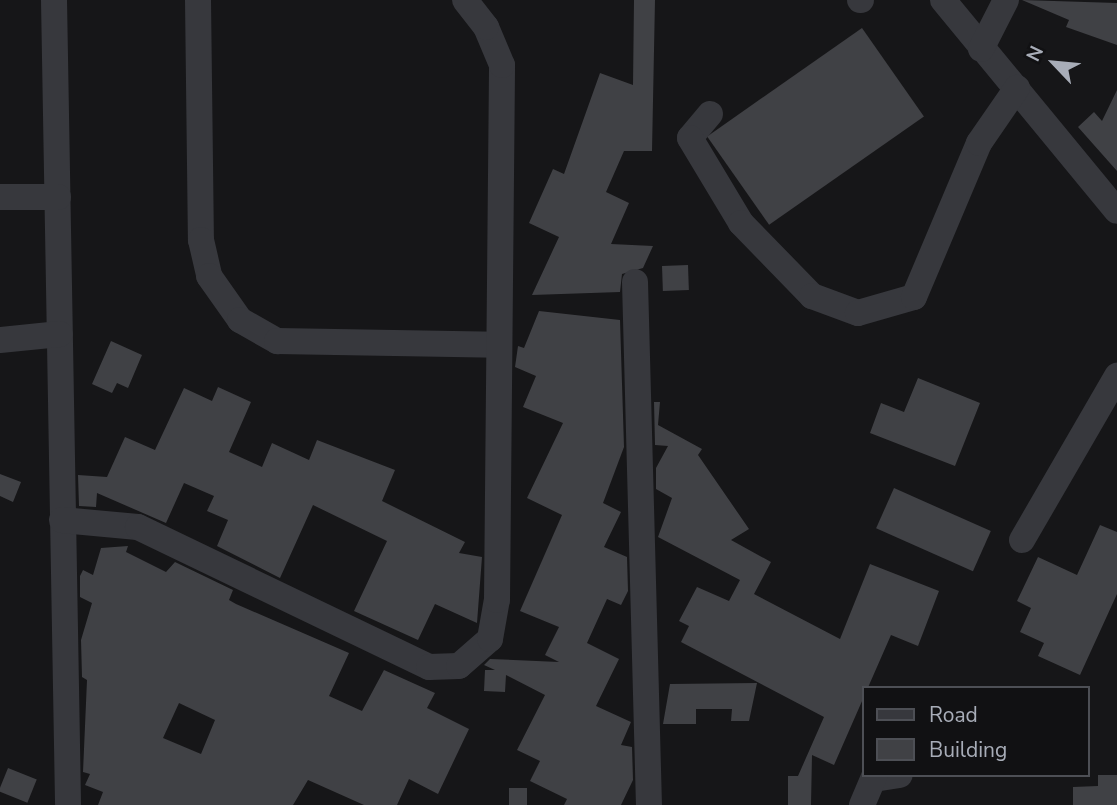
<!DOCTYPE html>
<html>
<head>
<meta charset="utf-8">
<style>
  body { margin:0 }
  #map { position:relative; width:1117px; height:805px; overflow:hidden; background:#161618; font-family:"Nunito Sans",sans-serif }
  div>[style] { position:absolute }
  .building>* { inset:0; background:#404145; transform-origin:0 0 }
  .minor>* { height:26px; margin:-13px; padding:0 13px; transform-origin:13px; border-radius:13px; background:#37383d }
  span { translate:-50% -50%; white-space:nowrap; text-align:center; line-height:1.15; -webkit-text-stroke:5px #111113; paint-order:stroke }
  .legend { position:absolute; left:862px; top:686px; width:228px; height:91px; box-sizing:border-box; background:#111113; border:2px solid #4d4f55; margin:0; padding:9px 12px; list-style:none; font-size:21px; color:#a8adb8 }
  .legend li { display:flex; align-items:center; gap:14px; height:35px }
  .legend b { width:35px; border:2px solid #4d4f55 }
  .north { position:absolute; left:1019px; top:28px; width:70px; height:70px; -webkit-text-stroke:5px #111113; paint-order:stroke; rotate:296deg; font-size:19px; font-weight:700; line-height:28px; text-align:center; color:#a8adb8 }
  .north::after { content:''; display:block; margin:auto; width:24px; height:32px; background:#a8adb8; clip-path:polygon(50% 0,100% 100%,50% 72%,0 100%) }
</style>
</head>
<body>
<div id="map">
  <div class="building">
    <div style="clip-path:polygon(634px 0,655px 0,652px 151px,624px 151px,606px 192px,629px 203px,611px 244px,653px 246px,643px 268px,622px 274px,620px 292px,532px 295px,559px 237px,529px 223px,553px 169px,564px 174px,600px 73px,633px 85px)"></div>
    <div style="clip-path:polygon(1022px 0,1117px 3px,1117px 45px,1066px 27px,1069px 20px)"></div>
    <div style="left:862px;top:28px;width:108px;height:189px;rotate:55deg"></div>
    <div style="clip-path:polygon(1117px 90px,1117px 171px,1078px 127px,1094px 112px,1102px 121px)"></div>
    <div style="left:688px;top:265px;width:25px;height:26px;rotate:88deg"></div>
    <div style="clip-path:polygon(539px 311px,620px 320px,624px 447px,603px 503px,621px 512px,604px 547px,627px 557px,628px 591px,621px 605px,607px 599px,587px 643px,619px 659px,596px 706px,631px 722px,621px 745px,632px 747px,633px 780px,621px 805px,564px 805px,567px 799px,530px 781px,540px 761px,517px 750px,545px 695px,506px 675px,505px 692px,484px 691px,485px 670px,495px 670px,484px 665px,490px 659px,559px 662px,545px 655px,559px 627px,520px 611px,562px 515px,527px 498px,563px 423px,523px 407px,536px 376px,515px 367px,518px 346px,524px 348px)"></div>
    <div style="clip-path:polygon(111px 341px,142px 355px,128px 388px,117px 383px,112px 393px,92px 384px)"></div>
    <div style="clip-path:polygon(918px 378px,980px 403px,955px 466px,870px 433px,881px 403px,904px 412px)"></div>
    <div style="clip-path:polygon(218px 387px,251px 402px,229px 452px,262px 467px,272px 443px,309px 460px,317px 440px,395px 470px,382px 501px,465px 542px,459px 553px,482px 557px,477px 623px,435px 604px,418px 640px,354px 611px,387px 541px,313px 505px,280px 578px,217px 546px,228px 520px,207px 511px,214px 496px,184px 483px,166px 523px,97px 493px,96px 507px,79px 506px,78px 475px,107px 477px,125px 437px,155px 450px,184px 388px,212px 401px)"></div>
    <div style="clip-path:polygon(654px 402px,660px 402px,658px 425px,702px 449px,698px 455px,749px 529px,731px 540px,771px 562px,754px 594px,840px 639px,870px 564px,939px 591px,918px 646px,891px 635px,834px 765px,812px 755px,811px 805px,788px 805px,788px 776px,798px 776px,824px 717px,681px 642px,689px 626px,679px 621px,697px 587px,729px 601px,740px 580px,658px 537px,672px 498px,656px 489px,656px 468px,668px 446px,655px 445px)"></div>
    <div style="clip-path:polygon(0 474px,21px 482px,13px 502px,0 496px)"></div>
    <div style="left:894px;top:488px;width:106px;height:44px;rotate:24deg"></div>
    <div style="clip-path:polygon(1100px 525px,1117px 532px,1117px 594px,1080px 675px,1038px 656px,1044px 643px,1020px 632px,1031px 608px,1017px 601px,1038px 557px,1077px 575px)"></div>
    <div style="clip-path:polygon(evenodd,128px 546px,126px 552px,166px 572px,175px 562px,233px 590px,229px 600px,236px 604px,349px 653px,329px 696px,362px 711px,384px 670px,435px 693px,427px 708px,469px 729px,438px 794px,409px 779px,397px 805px,364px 805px,308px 780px,293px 805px,98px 805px,103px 792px,85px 785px,90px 774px,83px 772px,87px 680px,82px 677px,81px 640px,92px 603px,80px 597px,80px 576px,83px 570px,93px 575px,101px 548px,128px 546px,179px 703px,215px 720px,201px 754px,163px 738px,179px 703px)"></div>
    <div style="clip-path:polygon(757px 683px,749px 721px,731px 721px,732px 709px,696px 709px,696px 724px,663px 724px,670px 684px)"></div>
    <div style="left:8px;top:768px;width:31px;height:25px;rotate:22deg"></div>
    <div style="clip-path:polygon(1098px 775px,1117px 775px,1117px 805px,1073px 805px,1073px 787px,1098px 786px)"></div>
    <div style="left:509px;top:788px;width:18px;height:17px"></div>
  </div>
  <div class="minor">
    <div style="left:54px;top:0;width:805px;rotate:89deg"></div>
    <div style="left:198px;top:0;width:240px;rotate:89.3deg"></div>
    <div style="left:201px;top:240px;width:37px;rotate:77deg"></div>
    <div style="left:209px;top:276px;width:54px;rotate:54.8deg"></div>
    <div style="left:240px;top:320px;width:43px;rotate:29.6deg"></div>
    <div style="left:277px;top:341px;width:220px;rotate:1deg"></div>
    <div style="left:860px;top:0;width:1px"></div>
    <div style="left:943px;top:0;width:273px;rotate:50.5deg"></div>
    <div style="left:981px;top:49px;width:55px;rotate:-63deg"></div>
    <div style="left:710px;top:114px;width:31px;rotate:130deg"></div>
    <div style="left:690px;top:138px;width:99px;rotate:59deg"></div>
    <div style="left:741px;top:223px;width:102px;rotate:45.8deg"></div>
    <div style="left:812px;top:296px;width:49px;rotate:20.3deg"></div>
    <div style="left:858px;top:313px;width:58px;rotate:-15.9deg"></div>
    <div style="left:914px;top:297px;width:167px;rotate:-67.1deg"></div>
    <div style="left:979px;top:143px;width:67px;rotate:-55.4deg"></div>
    <div style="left:0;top:197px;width:58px"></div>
    <div style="left:635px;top:282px;width:523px;rotate:88.47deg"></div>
    <div style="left:0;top:340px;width:60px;rotate:-5.7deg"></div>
    <div style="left:62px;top:520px;width:76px;rotate:5.3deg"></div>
    <div style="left:138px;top:527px;width:323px;rotate:25.7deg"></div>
    <div style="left:429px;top:667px;width:30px;rotate:-2deg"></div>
    <div style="left:459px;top:666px;width:41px;rotate:-41.1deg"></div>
    <div style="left:490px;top:639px;width:40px;rotate:-80deg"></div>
    <div style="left:497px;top:600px;width:535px;rotate:-89.46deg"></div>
    <div style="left:502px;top:65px;width:41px;rotate:-112.8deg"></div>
    <div style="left:486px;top:27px;width:34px;rotate:-128deg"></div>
    <div style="left:1022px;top:540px;width:190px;rotate:-59.9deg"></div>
    <div style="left:874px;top:779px;width:26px;rotate:-9deg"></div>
    <div style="left:862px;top:805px;width:33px;rotate:-67deg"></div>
  </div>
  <ul class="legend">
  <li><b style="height:9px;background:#37383d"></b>Road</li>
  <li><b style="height:19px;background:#404145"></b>Building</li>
  </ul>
  <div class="north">N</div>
</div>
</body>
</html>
